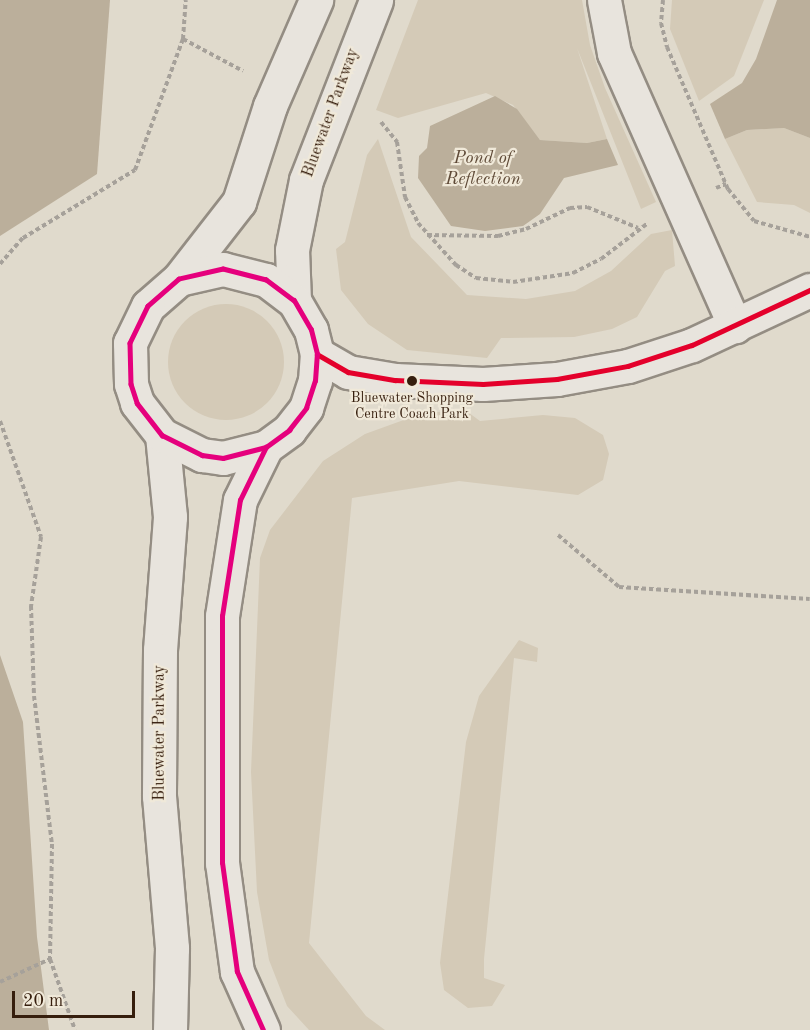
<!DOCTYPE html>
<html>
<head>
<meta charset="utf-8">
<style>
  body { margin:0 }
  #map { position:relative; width:810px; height:1030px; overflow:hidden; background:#e0dacc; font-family:"Old Standard TT",serif }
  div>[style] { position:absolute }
  .green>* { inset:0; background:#d4cab7 }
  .round { border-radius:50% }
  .water>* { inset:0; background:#bbaf9b }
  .path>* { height:4px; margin-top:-2px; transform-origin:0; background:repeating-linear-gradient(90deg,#a6a19a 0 4.5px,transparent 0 7.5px) }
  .roads { filter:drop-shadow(2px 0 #948d83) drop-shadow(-2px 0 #948d83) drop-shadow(0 2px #948d83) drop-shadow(0 -2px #948d83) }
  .minor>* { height:33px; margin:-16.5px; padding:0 16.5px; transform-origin:16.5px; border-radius:16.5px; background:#e8e4dd }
  .bus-1>* { height:4.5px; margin:-2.25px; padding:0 2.25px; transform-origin:2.25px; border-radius:2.25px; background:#e4002b }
  .bus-2>* { height:4.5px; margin:-2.25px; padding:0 2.25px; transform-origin:2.25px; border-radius:2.25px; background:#e5007d }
  .dots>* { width:16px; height:16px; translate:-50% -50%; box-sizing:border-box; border:3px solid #f0e9d9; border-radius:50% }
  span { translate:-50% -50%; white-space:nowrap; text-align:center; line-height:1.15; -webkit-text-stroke:4.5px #f0e9d9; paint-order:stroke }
  .bus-label { font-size:14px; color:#361e0d }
  .street-label { font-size:16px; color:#361e0d }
  .water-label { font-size:18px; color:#5f4a37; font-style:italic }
  .scale { position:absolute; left:12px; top:991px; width:123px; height:27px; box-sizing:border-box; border:3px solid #361e0d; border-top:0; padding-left:8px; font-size:18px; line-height:21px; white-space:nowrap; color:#361e0d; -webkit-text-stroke:4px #f0e9d9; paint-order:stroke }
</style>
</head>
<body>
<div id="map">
  <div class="green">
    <div style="clip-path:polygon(418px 0,582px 0,590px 45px,605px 88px,656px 202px,641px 209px,577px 48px,607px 139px,587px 143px,540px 140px,513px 105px,486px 93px,398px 118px,376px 110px)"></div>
    <div style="clip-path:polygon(672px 0,764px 0,734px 76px,699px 101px,670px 29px)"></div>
    <div style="clip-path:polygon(784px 128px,810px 138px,810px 213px,794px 205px,757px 202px,725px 139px,747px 130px)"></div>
    <div style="clip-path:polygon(378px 139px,411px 237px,467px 295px,526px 299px,575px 291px,611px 271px,651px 234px,672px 230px,675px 266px,665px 271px,637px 317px,612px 329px,574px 337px,501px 338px,487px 358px,407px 350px,368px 324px,341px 290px,336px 249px,345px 242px,367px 155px)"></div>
    <div class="round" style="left:168px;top:304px;width:116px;height:116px"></div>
    <div style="clip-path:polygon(465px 410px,480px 421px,543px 415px,575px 418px,603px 435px,609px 454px,603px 480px,578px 495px,459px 481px,352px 498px,309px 943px,366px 1016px,385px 1030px,309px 1030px,287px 1006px,269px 960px,257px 892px,251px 772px,260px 558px,270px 530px,323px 461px,365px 434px,423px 413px)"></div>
    <div style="clip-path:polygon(519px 640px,538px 648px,537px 662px,514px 658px,484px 959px,484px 978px,505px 985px,492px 1006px,468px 1008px,444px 990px,440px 963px,466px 742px,479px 696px)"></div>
  </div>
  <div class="water">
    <div style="clip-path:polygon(0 0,110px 0,97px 174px,0 236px)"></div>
    <div style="clip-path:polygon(777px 0,810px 0,810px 138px,784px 128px,747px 130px,725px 139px,710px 104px,742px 83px,756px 59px)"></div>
    <div style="clip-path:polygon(495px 96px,517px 109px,540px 140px,587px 143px,607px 139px,618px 165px,564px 178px,540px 214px,523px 226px,485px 231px,451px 226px,418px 178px,419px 156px,427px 148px,430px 126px)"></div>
    <div style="clip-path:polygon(0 655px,23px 722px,37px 937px,49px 1030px,0 1030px)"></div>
  </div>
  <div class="path">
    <div style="left:663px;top:0;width:23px;rotate:95deg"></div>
    <div style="left:661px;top:23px;width:25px;rotate:76deg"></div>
    <div style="left:667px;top:47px;width:155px;rotate:66.8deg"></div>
    <div style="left:728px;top:189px;width:41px;rotate:50.9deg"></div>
    <div style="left:754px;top:221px;width:58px;rotate:15.9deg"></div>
    <div style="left:183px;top:39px;width:68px;rotate:28.1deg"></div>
    <div style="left:381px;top:122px;width:26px;rotate:51deg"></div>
    <div style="left:397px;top:142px;width:56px;rotate:81.7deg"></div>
    <div style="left:405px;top:197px;width:29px;rotate:63deg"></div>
    <div style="left:418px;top:223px;width:57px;rotate:47.9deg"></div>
    <div style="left:456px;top:265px;width:24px;rotate:33deg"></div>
    <div style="left:476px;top:278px;width:37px;rotate:6deg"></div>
    <div style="left:513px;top:282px;width:61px;rotate:-8.5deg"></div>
    <div style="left:573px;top:273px;width:31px;rotate:-27deg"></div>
    <div style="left:601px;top:259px;width:59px;rotate:-37.5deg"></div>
    <div style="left:716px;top:188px;width:11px;rotate:-22deg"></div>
    <div style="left:427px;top:235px;width:71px;rotate:0.8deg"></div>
    <div style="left:498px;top:236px;width:29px;rotate:-14deg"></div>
    <div style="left:526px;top:229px;width:49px;rotate:-25.5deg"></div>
    <div style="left:570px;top:208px;width:17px;rotate:-3deg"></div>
    <div style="left:587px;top:207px;width:55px;rotate:22.4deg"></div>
    <div style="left:0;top:264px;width:35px;rotate:-49deg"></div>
    <div style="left:23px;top:238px;width:131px;rotate:-31.3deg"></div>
    <div style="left:135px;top:170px;width:140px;rotate:-69.9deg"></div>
    <div style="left:183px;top:39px;width:39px;rotate:-86deg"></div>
    <div style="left:0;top:421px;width:123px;rotate:70.5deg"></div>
    <div style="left:41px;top:537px;width:70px;rotate:98.2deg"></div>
    <div style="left:31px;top:606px;width:90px;rotate:88.1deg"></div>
    <div style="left:34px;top:696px;width:149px;rotate:83.1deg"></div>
    <div style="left:52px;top:844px;width:115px;rotate:91deg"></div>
    <div style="left:50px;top:959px;width:75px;rotate:70.6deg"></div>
    <div style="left:558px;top:535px;width:80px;rotate:40.4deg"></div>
    <div style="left:619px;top:587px;width:191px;rotate:3.6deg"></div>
    <div style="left:0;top:982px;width:55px;rotate:-24.7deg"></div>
  </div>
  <div class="roads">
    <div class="minor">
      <div style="left:604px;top:0;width:54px;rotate:79.3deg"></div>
      <div style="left:614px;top:53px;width:299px;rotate:66.1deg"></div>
      <div style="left:179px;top:279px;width:98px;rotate:-52.1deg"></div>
      <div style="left:239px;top:202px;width:101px;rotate:-72.1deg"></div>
      <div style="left:270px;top:106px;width:116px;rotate:-66.5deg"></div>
      <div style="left:294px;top:301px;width:51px;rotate:-92.2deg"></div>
      <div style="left:292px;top:250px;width:71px;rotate:-78.7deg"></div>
      <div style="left:306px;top:180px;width:193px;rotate:-68.7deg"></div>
      <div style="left:317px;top:354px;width:36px;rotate:30deg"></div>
      <div style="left:348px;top:372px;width:48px;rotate:9.7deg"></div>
      <div style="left:395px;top:380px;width:88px;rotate:2.6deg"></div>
      <div style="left:483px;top:384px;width:74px;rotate:-3.9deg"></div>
      <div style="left:557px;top:379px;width:72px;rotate:-10.4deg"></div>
      <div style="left:628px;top:366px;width:67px;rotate:-18.2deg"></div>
      <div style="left:692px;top:345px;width:130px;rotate:-25deg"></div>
      <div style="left:162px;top:435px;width:82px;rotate:84.4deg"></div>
      <div style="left:170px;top:517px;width:133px;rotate:94.3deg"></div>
      <div style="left:160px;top:650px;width:146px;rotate:90.4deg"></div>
      <div style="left:159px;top:796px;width:153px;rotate:85.1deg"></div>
      <div style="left:172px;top:948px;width:82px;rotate:91.4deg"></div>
      <div style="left:263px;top:1030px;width:64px;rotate:-114.1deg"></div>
      <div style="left:237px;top:972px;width:110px;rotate:-97.8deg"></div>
      <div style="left:222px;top:863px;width:247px;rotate:-90deg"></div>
      <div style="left:222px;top:616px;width:117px;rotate:-81.2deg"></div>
      <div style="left:240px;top:500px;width:59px;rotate:-63.9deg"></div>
      <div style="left:266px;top:447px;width:29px;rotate:-36deg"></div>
      <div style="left:289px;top:430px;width:28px;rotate:-52deg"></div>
      <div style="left:306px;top:408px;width:28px;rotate:-72deg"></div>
      <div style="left:315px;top:381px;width:27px;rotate:-86deg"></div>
      <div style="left:317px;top:354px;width:25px;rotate:-104deg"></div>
      <div style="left:311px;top:330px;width:34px;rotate:-120deg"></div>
      <div style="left:294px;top:301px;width:35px;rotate:-143deg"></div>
      <div style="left:266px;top:280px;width:44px;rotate:-165.7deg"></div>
      <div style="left:223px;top:269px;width:45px;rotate:167.2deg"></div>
      <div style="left:179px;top:279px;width:41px;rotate:138.9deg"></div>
      <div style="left:148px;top:306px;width:41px;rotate:115.9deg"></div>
      <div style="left:130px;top:343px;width:41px;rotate:88.6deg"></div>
      <div style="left:131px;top:384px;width:20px;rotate:72deg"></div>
      <div style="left:137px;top:403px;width:41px;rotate:52deg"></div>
      <div style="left:162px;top:435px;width:45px;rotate:26.6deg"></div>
      <div style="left:202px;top:455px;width:21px;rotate:8deg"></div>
      <div style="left:223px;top:458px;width:44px;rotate:-14.3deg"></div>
    </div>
  </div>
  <div class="bus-1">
    <div style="left:317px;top:354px;width:36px;rotate:30deg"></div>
    <div style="left:348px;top:372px;width:48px;rotate:9.7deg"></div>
    <div style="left:395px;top:380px;width:88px;rotate:2.6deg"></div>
    <div style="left:483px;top:384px;width:74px;rotate:-3.9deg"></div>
    <div style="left:557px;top:379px;width:72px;rotate:-10.4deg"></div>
    <div style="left:628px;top:366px;width:67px;rotate:-18.2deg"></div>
    <div style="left:692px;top:345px;width:130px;rotate:-25deg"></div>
  </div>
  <div class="bus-2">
    <div style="left:263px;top:1030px;width:64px;rotate:-114.1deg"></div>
    <div style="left:237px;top:972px;width:110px;rotate:-97.8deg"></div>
    <div style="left:222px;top:863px;width:247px;rotate:-90deg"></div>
    <div style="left:222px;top:616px;width:117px;rotate:-81.2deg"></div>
    <div style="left:240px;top:500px;width:59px;rotate:-63.9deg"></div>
    <div style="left:266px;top:447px;width:29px;rotate:-36deg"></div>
    <div style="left:289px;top:430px;width:28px;rotate:-52deg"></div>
    <div style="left:306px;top:408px;width:28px;rotate:-72deg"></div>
    <div style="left:315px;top:381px;width:27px;rotate:-86deg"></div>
    <div style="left:317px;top:354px;width:25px;rotate:-104deg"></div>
    <div style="left:311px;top:330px;width:34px;rotate:-120deg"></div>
    <div style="left:294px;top:301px;width:35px;rotate:-143deg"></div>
    <div style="left:266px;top:280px;width:44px;rotate:-165.7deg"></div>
    <div style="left:223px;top:269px;width:45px;rotate:167.2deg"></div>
    <div style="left:179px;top:279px;width:41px;rotate:138.9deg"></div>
    <div style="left:148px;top:306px;width:41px;rotate:115.9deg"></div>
    <div style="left:130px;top:343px;width:41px;rotate:88.6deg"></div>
    <div style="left:131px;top:384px;width:20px;rotate:72deg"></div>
    <div style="left:137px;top:403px;width:41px;rotate:52deg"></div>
    <div style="left:162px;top:435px;width:45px;rotate:26.6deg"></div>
    <div style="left:202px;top:455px;width:21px;rotate:8deg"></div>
    <div style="left:223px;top:458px;width:44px;rotate:-14.3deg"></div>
  </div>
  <div class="dots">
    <div style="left:412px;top:381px;background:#361e0d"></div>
  </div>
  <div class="bus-label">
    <span style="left:412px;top:406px">Bluewater Shopping<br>Centre Coach Park</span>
  </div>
  <div class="street-label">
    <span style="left:331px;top:113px;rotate:-70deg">Bluewater Parkway</span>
    <span style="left:160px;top:733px;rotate:-90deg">Bluewater Parkway</span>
  </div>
  <div class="water-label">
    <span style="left:483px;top:169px">Pond of<br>Reflection</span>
  </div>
  <div class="scale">20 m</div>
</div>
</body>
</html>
